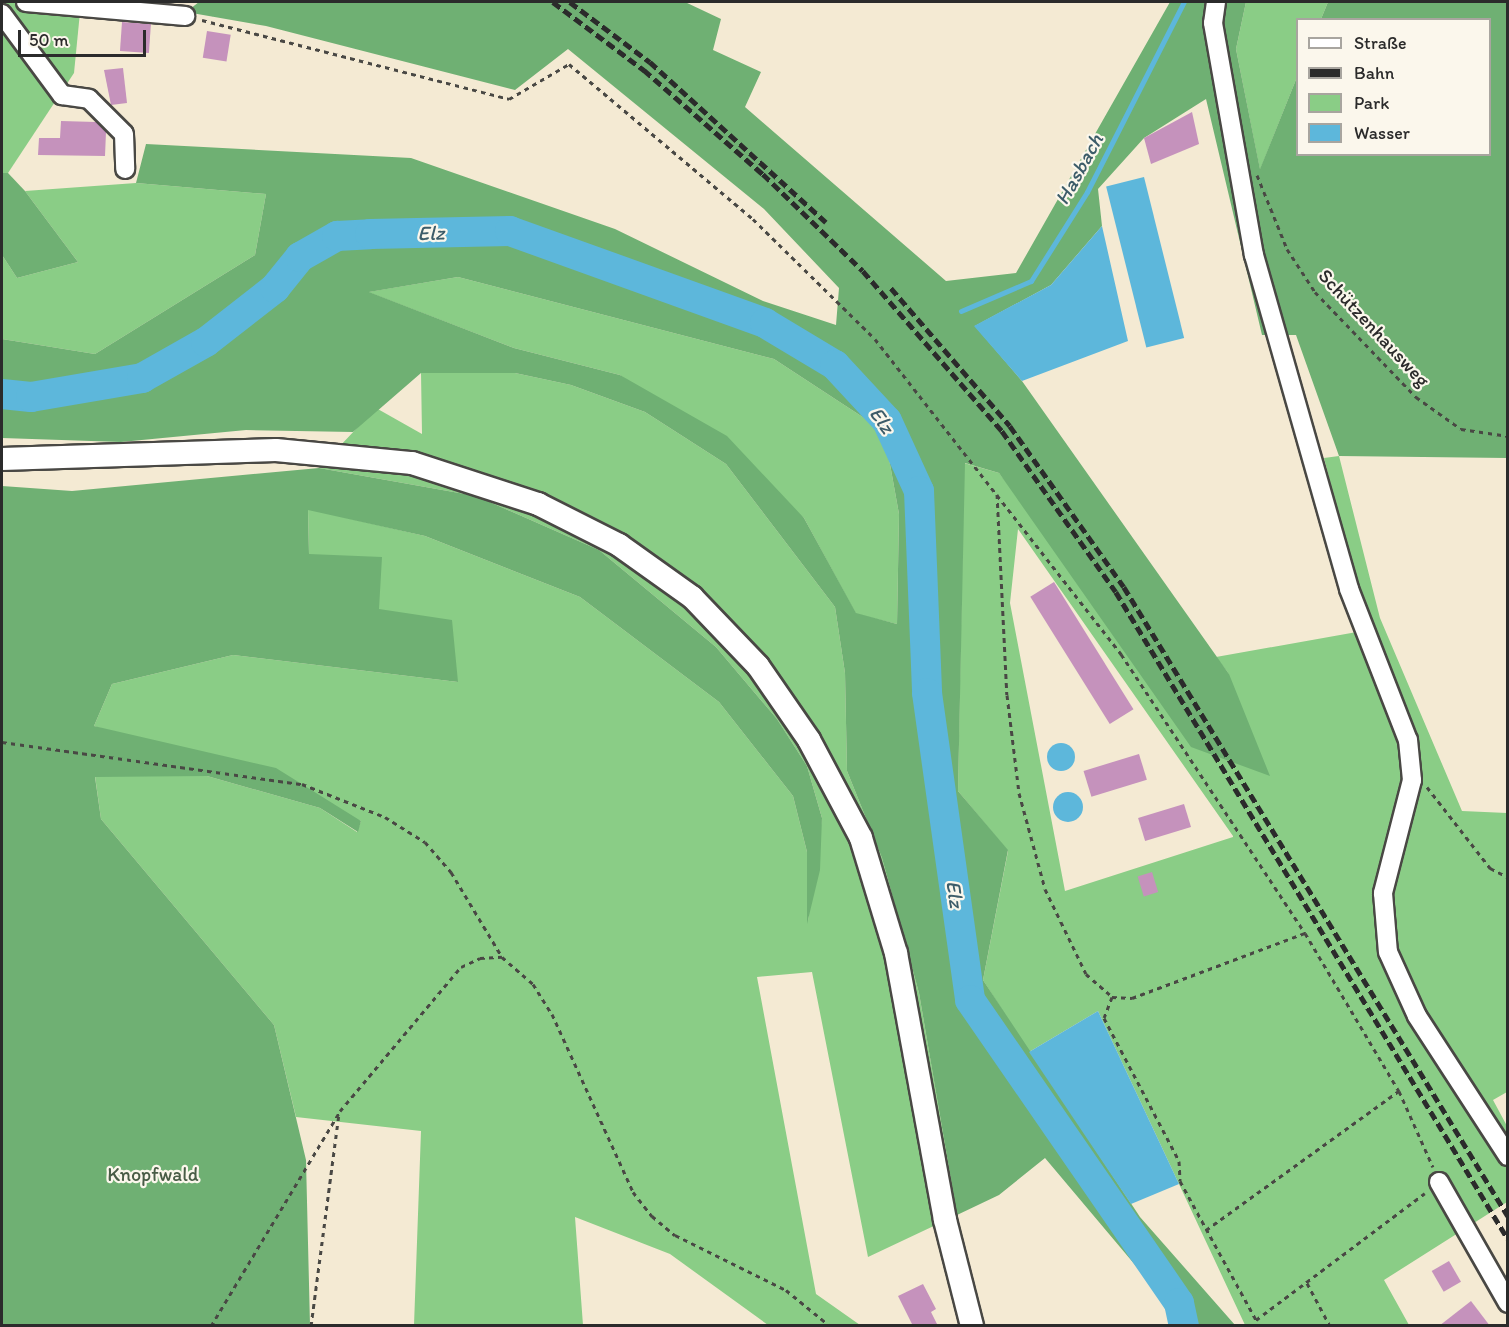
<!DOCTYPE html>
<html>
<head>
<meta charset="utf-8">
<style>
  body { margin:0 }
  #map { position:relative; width:1509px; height:1327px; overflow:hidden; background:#f4ead3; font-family:Itim,sans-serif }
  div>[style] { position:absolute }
  .green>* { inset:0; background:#8acd86 }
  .forest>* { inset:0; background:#6fb073 }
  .water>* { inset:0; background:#5db7db; transform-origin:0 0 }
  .round { border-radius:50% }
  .stream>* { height:5px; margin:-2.5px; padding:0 2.5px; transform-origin:2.5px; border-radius:2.5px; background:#5db7db }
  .river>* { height:30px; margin:-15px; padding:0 15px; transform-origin:15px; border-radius:15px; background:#5db7db }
  .building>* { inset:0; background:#c592bc; transform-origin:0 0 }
  .path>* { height:3px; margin-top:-1.5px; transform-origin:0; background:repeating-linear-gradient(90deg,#494844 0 4.5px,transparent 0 9px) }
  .roads { filter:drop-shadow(2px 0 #494844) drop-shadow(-2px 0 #494844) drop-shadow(0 2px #494844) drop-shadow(0 -2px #494844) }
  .minor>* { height:18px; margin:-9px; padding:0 9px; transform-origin:9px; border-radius:9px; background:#fff }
  .major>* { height:22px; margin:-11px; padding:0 11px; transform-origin:11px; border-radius:11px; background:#fff }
  .rail>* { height:4.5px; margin-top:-2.25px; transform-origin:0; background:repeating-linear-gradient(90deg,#2b2b2b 0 9px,transparent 0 13.5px) }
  span { translate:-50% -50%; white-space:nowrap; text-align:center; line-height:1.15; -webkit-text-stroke:4.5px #fbf7ec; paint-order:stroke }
  .street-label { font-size:20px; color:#2b2b2b }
  .park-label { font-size:20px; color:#485c46 }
  .water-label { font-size:21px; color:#3c5c69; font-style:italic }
  .frame { position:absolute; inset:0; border:3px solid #2b2b2b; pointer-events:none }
  .legend { position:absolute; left:1296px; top:18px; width:195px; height:138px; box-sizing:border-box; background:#fbf7ec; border:2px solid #a8a59f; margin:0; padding:8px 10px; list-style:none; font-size:18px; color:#2b2b2b }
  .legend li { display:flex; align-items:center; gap:12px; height:30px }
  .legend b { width:30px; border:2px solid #a8a59f }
  .scale { position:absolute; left:18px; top:30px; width:128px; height:27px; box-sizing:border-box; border:3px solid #2b2b2b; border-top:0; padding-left:8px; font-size:18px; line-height:21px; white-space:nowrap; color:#2b2b2b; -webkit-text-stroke:4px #fbf7ec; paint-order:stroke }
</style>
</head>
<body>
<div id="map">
  <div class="green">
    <div style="clip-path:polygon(2px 2px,81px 2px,74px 73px,8px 173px,2px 173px)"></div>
    <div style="clip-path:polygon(1246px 2px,1328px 2px,1321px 19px,1298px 20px,1297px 77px,1260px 170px,1236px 49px)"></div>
    <div style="clip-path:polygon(136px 183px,266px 194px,255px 255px,95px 354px,2px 339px,2px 255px,17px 278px,78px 262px,25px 191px)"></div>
    <div style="clip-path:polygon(458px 277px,774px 359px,884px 431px,899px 514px,897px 624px,856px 614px,804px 518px,620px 375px,514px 348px,368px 292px)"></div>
    <div style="clip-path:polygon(421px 373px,515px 373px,571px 385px,645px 412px,726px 464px,835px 607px,845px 673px,847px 771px,882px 858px,919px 993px,957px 1215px,868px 1257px,812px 972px,757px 977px,816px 1294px,860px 1325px,768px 1325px,670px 1254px,575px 1217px,583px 1325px,414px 1325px,421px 1131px,296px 1117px,274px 1025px,101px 819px,95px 776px,207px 776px,320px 808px,357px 832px,361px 821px,94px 726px,112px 684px,233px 655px,458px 682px,309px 554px,308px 509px,425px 536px,580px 597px,719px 702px,793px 796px,807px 852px,808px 920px,822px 818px,807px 766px,777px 719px,716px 647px,599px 550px,476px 496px,319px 468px,376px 408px,422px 434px)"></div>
    <div style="clip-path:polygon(evenodd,1339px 456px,1380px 618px,1462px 811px,1507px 813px,1507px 1092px,1493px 1100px,1507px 1126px,1507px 1202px,1384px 1280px,1409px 1325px,1245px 1325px,1098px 1011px,1029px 1052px,983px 980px,1008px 851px,958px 791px,964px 463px,999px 473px,1040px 525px,1229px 674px,1216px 657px,1368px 630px,1324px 458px,1339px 456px,1018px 529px,1233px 836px,1233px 837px,1065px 891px,1010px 603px,1018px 529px)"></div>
  </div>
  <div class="forest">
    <div style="clip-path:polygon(evenodd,199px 2px,685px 2px,721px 19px,713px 50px,761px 72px,745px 107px,946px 281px,1016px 273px,1170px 2px,1246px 2px,1236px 49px,1260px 169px,1297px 77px,1298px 154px,1490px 154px,1490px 20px,1321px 19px,1328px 2px,1507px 2px,1507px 458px,1339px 456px,1296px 335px,1262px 335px,1206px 99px,1144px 138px,1098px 189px,1102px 226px,1051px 285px,975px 326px,1022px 381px,1229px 674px,1270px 776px,1191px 747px,999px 473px,965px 463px,958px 791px,1008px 850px,983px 980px,1140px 1217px,1235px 1325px,1174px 1325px,1168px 1304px,1045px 1158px,999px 1195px,957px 1215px,919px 993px,882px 858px,847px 771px,845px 673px,835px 607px,726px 464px,645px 412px,571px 385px,515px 373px,421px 373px,353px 432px,246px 430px,121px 442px,2px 438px,2px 339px,95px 354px,255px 255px,266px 194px,136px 183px,146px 144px,411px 158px,615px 229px,763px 301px,836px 325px,839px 288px,764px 209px,568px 49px,515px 90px,266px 26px,186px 12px,199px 2px,458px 277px,774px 359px,884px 431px,899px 514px,897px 624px,856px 613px,804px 518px,727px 436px,620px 375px,514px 348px,369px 292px,458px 277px)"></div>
    <div style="clip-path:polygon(2px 173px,8px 173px,25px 191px,78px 262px,17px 278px,2px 255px)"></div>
    <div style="clip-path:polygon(319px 468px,476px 496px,599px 550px,716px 647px,777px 719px,807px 766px,822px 818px,820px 870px,807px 924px,807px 852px,793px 796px,719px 702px,580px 597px,425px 536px,308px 510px,309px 554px,382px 557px,379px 609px,452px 620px,458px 682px,233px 655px,112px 684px,94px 726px,276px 768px,361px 821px,358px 832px,320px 808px,207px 776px,95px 777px,101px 819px,274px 1025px,306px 1160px,310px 1325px,2px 1325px,2px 486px,72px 491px)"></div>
  </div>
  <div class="water">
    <div style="left:1144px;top:177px;width:166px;height:39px;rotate:76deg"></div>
    <div style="clip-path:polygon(1102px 226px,1128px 341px,1022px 381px,974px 326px,1051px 285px)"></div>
    <div class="round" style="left:1047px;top:743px;width:28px;height:28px"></div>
    <div class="round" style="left:1053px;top:792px;width:30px;height:30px"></div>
    <div style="clip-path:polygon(1098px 1011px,1179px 1184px,1131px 1204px,1029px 1052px)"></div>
  </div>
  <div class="stream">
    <div style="left:961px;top:311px;width:76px;rotate:-23.2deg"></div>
    <div style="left:1031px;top:281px;width:105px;rotate:-57.8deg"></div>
    <div style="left:1087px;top:192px;width:213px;rotate:-63deg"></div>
  </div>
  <div class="river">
    <div style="left:2px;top:394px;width:29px;rotate:6deg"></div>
    <div style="left:31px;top:397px;width:113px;rotate:-9.7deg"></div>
    <div style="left:142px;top:378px;width:73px;rotate:-29.4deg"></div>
    <div style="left:206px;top:342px;width:88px;rotate:-38deg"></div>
    <div style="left:275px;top:288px;width:40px;rotate:-51deg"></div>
    <div style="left:300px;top:257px;width:43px;rotate:-29.6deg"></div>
    <div style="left:337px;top:236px;width:33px;rotate:-3deg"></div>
    <div style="left:370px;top:234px;width:140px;rotate:-1.2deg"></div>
    <div style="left:510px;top:231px;width:271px;rotate:19.8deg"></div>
    <div style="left:765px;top:323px;width:82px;rotate:31deg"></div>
    <div style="left:835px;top:365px;width:76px;rotate:47.1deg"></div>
    <div style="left:887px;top:421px;width:77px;rotate:65.4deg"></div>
    <div style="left:919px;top:491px;width:202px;rotate:87.7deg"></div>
    <div style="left:927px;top:693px;width:310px;rotate:82deg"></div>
    <div style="left:970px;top:1000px;width:368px;rotate:55.4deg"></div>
    <div style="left:1179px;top:1303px;width:24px;rotate:78deg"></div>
  </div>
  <div class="building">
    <div style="left:122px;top:22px;width:29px;height:29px;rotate:4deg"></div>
    <div style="left:207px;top:31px;width:24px;height:27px;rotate:9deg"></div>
    <div style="clip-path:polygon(123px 68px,127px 103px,111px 105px,104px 70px)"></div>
    <div style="clip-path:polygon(1192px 112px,1199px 144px,1151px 164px,1144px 138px)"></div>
    <div style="clip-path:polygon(61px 121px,96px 122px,106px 132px,105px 156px,38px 155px,39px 138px,60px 138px)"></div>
    <div style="left:1054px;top:582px;width:150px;height:28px;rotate:58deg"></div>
    <div style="left:1139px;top:754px;width:27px;height:58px;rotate:73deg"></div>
    <div style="left:1184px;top:804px;width:24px;height:48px;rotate:73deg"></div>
    <div style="left:1152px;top:872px;width:21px;height:15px;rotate:73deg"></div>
    <div style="left:1449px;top:1261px;width:24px;height:20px;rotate:60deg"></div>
    <div style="clip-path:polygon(923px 1284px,936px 1309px,931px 1312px,938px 1326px,913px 1326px,898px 1296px)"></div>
    <div style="clip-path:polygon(1471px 1301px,1490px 1326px,1439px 1326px)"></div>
  </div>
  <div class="path">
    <div style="left:202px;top:20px;width:317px;rotate:14.4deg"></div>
    <div style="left:509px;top:99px;width:69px;rotate:-30.3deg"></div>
    <div style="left:569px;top:64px;width:241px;rotate:40.1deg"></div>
    <div style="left:753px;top:219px;width:171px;rotate:44.5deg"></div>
    <div style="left:875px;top:339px;width:400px;rotate:52deg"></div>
    <div style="left:1121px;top:654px;width:334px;rotate:56.6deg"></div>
    <div style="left:1305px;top:933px;width:184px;rotate:59.3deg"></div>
    <div style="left:1399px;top:1091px;width:83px;rotate:65.9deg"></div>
    <div style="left:1257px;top:175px;width:80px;rotate:67.9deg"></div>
    <div style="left:1287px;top:249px;width:51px;rotate:56.9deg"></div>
    <div style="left:1315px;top:292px;width:146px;rotate:46.1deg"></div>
    <div style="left:1416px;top:397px;width:55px;rotate:35.4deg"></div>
    <div style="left:1461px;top:429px;width:48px;rotate:8.5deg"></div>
    <div style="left:997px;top:494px;width:201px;rotate:87.2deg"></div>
    <div style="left:1007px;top:695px;width:99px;rotate:83deg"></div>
    <div style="left:1019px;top:793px;width:99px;rotate:74.8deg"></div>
    <div style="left:1045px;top:889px;width:94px;rotate:64.2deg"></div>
    <div style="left:1086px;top:974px;width:35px;rotate:41deg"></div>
    <div style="left:1112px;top:997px;width:20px;rotate:3deg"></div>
    <div style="left:1132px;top:998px;width:185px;rotate:-20.6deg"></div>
    <div style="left:2px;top:742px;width:303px;rotate:8deg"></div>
    <div style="left:302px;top:784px;width:89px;rotate:21.7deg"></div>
    <div style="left:385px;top:817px;width:47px;rotate:32deg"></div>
    <div style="left:425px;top:842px;width:40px;rotate:49deg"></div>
    <div style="left:451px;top:872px;width:99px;rotate:59deg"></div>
    <div style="left:502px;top:957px;width:41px;rotate:41.1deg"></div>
    <div style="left:533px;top:984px;width:36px;rotate:58deg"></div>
    <div style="left:552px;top:1014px;width:196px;rotate:65.5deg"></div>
    <div style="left:633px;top:1192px;width:31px;rotate:52deg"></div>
    <div style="left:652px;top:1216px;width:30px;rotate:40deg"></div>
    <div style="left:675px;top:1235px;width:124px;rotate:26.4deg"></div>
    <div style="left:786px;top:1290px;width:57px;rotate:39.3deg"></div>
    <div style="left:1427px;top:787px;width:103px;rotate:52.1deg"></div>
    <div style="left:1490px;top:868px;width:20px;rotate:27deg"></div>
    <div style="left:1112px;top:997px;width:22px;rotate:111deg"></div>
    <div style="left:1104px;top:1018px;width:161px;rotate:62.3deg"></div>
    <div style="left:1179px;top:1161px;width:20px;rotate:87deg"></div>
    <div style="left:1180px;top:1181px;width:158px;rotate:61.3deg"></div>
    <div style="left:1256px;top:1320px;width:211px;rotate:-36.9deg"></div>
    <div style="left:1206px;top:1230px;width:238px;rotate:-35.8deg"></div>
    <div style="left:1307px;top:1283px;width:49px;rotate:61.9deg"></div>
    <div style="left:211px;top:1326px;width:251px;rotate:-59deg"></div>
    <div style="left:340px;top:1111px;width:188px;rotate:-50deg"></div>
    <div style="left:461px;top:967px;width:21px;rotate:-25deg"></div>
    <div style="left:480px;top:958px;width:22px;rotate:-3deg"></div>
    <div style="left:311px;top:1326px;width:215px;rotate:-82.5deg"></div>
  </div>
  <div class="roads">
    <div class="minor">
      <div style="left:26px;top:2px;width:160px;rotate:5deg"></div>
      <div style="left:1216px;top:2px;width:21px;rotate:98deg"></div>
      <div style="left:1213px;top:23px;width:236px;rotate:80deg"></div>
      <div style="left:1254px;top:255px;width:347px;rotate:74.1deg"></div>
      <div style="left:1349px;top:589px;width:162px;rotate:68.7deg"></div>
      <div style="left:1408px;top:740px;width:40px;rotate:84.3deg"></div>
      <div style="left:1412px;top:780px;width:117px;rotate:104.4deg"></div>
      <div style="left:1383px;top:893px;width:59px;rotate:85.2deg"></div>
      <div style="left:1388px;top:952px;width:70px;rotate:65.6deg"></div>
      <div style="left:1417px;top:1016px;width:167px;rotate:57deg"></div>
      <div style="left:2px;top:14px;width:101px;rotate:53.5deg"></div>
      <div style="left:62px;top:95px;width:27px;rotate:8deg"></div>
      <div style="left:89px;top:99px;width:49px;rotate:45deg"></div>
      <div style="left:124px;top:134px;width:35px;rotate:88deg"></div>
      <div style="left:1439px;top:1182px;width:139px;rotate:60.3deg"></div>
    </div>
    <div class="major">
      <div style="left:2px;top:459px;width:274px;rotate:-1.9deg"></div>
      <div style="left:276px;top:450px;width:137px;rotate:5.5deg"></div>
      <div style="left:412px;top:463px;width:133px;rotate:18deg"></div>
      <div style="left:538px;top:504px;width:91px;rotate:26.8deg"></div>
      <div style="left:619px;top:545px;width:90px;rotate:35.5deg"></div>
      <div style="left:692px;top:597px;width:95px;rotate:46.3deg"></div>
      <div style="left:758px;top:666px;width:90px;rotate:55.4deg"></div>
      <div style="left:809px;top:740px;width:111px;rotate:62deg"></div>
      <div style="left:861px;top:838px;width:120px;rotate:73.1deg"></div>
      <div style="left:896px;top:953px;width:271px;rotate:79.6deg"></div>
      <div style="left:945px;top:1220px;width:109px;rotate:75.7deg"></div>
    </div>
  </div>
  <div class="rail">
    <div style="left:553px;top:2px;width:114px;rotate:36.8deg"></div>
    <div style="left:644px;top:70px;width:158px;rotate:41.2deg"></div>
    <div style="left:763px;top:174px;width:139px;rotate:44.1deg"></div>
    <div style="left:863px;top:271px;width:212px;rotate:49deg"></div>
    <div style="left:1002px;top:431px;width:197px;rotate:54.7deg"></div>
    <div style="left:1116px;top:592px;width:756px;rotate:58.79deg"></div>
    <div style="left:570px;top:2px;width:100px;rotate:36.9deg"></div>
    <div style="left:650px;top:62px;width:238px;rotate:42.3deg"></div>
    <div style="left:891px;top:288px;width:182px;rotate:49.2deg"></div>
    <div style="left:1010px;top:426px;width:197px;rotate:54.7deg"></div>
    <div style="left:1124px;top:587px;width:737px;rotate:58.6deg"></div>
  </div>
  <div class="street-label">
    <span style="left:1374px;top:328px;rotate:47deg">Schützenhausweg</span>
  </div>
  <div class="park-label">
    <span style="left:153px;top:1174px">Knopfwald</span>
  </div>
  <div class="water-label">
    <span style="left:1079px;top:169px;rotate:-61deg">Hasbach</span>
    <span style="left:431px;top:233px;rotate:-1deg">Elz</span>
    <span style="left:882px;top:420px;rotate:55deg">Elz</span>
    <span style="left:955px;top:894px;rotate:82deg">Elz</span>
  </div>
  <div class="frame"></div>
  <ul class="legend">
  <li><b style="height:8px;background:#fff"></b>Straße</li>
  <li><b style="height:8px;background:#2b2b2b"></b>Bahn</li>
  <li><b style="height:16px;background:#8acd86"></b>Park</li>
  <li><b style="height:16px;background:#5db7db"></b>Wasser</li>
  </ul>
  <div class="scale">50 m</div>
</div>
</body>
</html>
